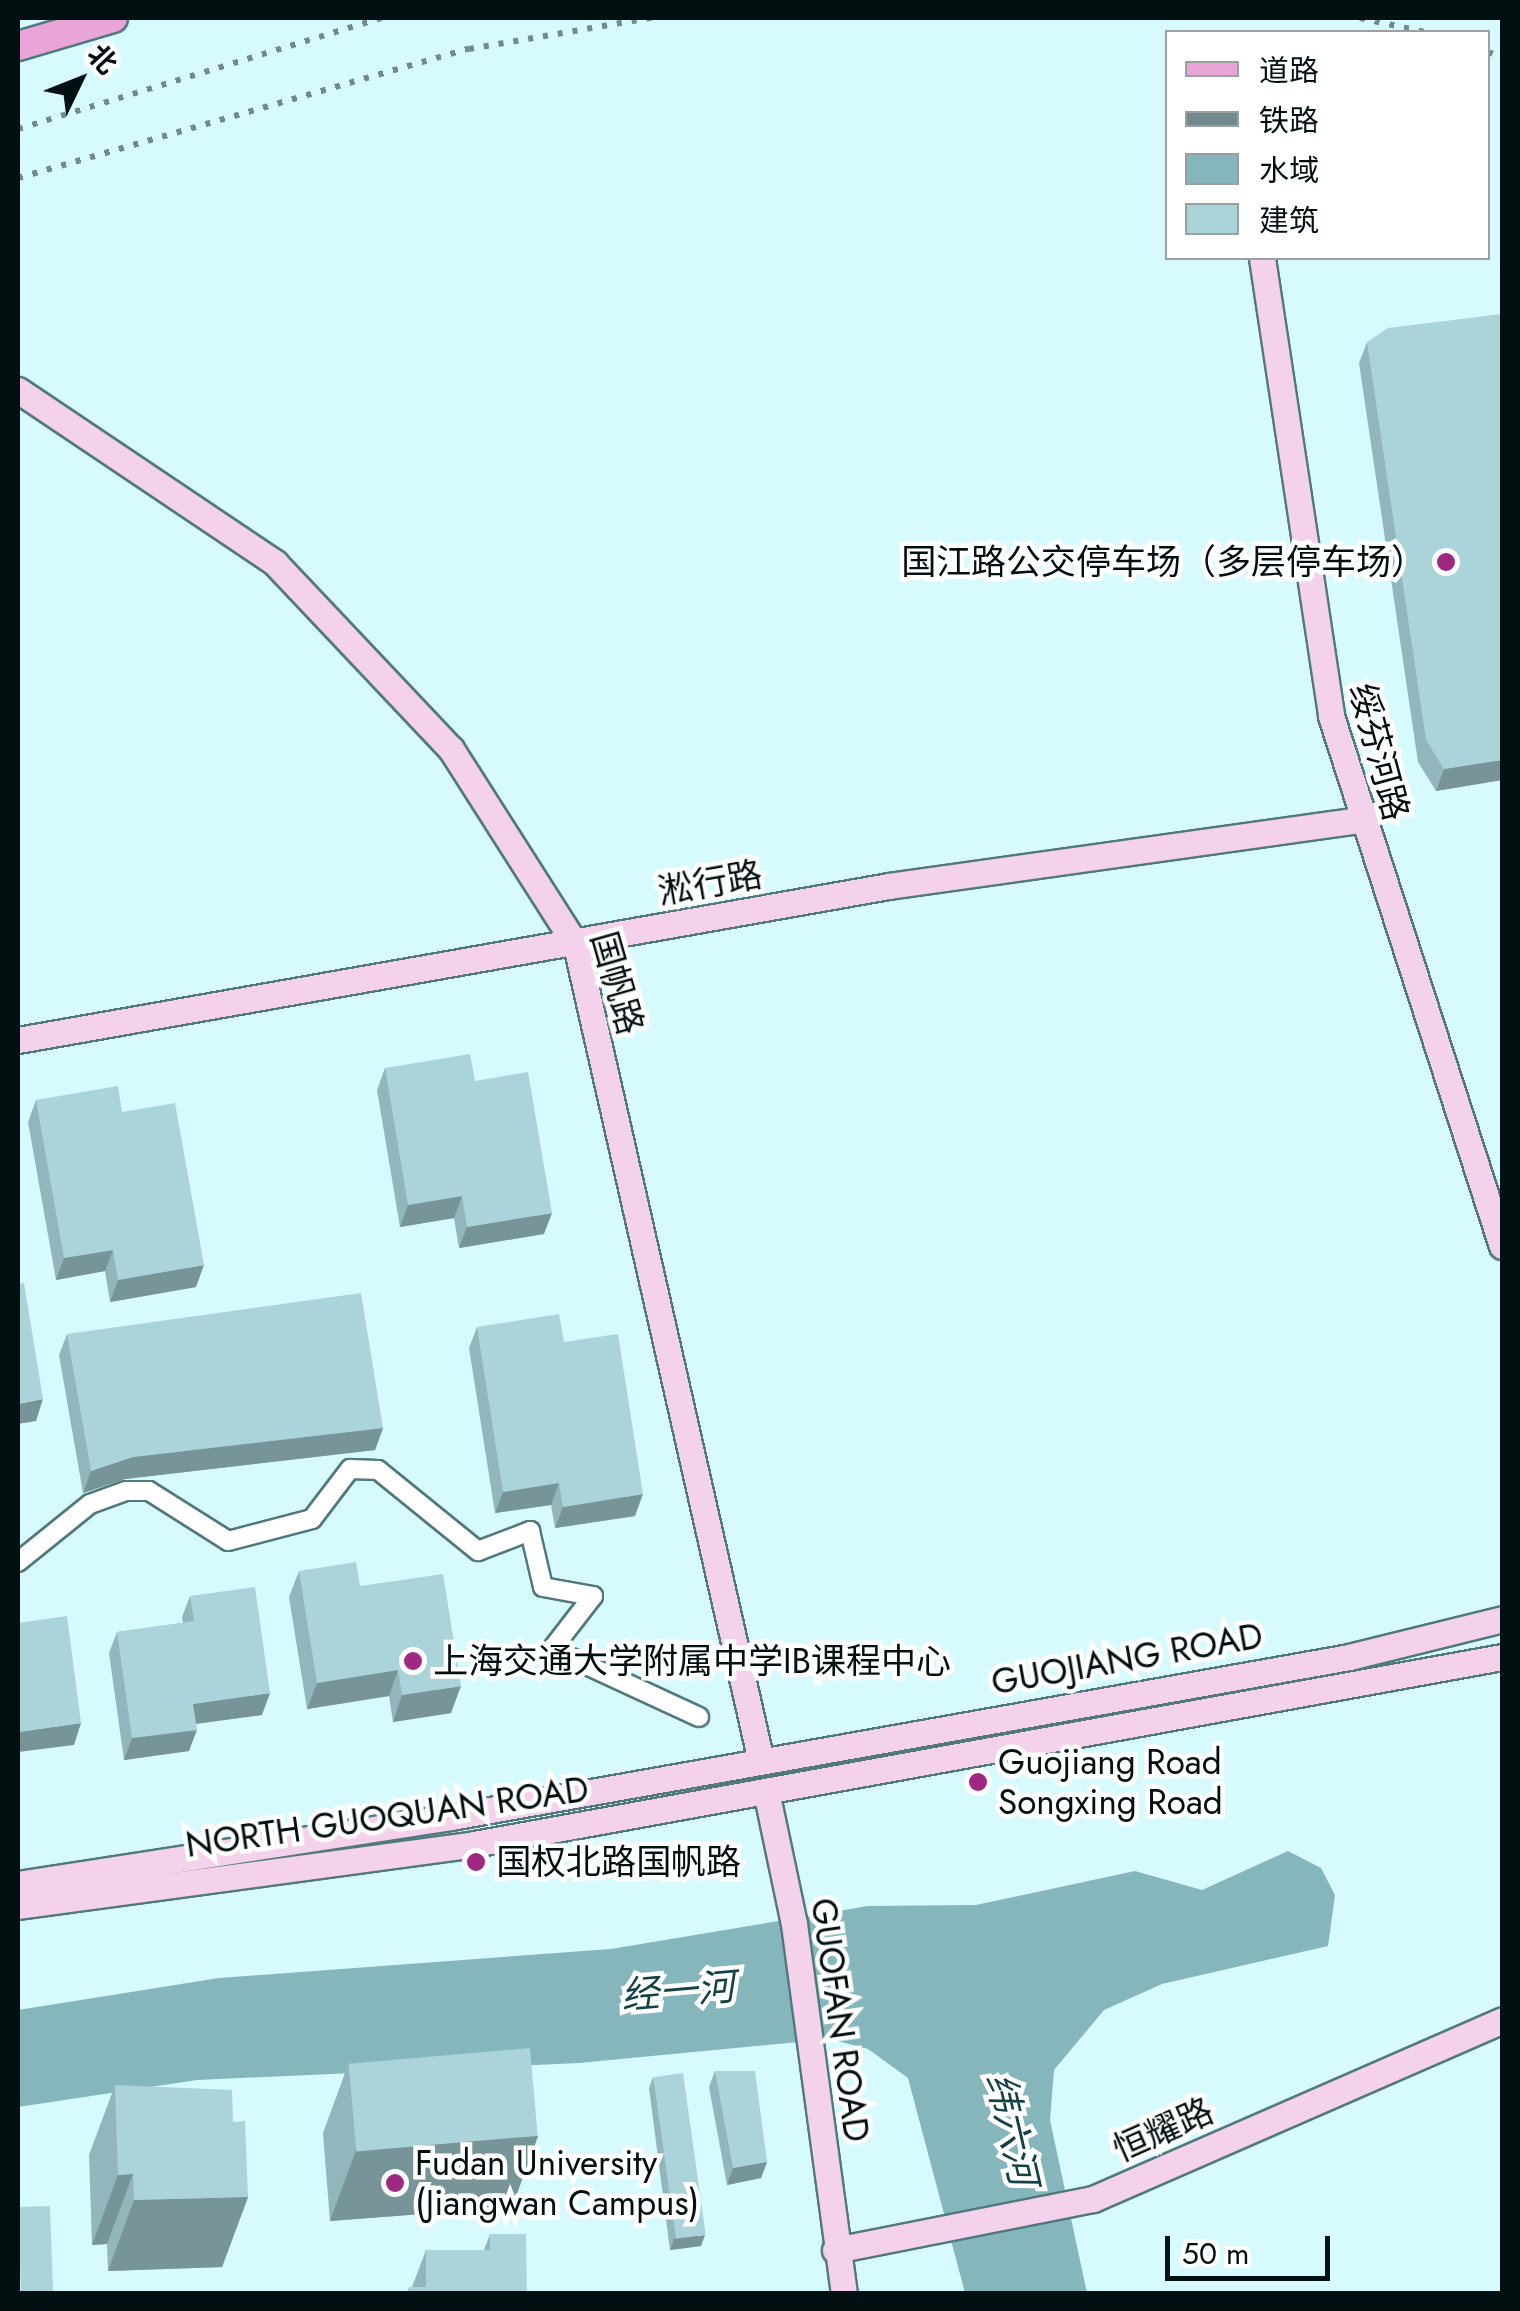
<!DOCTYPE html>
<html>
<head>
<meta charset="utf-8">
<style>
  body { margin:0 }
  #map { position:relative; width:1520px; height:2311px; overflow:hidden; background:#d7fafe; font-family:Jost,"Noto Sans SC",sans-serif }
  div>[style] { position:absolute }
  .water>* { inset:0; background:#84b6bc }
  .roads { filter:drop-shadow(2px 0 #51797d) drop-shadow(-2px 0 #51797d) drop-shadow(0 2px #51797d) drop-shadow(0 -2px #51797d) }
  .street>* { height:18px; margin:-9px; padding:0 9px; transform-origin:9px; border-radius:9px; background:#fff }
  .secondary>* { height:25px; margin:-12.5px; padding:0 12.5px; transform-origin:12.5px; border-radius:12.5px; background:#f4d2eb }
  .primary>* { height:28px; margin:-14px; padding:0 14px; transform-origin:14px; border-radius:14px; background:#e9a5d7 }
  .rail>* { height:6px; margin-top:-3px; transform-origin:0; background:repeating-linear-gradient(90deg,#718a8d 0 5px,transparent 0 15px) }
  .wall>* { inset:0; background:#92b6bb }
  .shaded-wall>* { inset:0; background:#779498 }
  .building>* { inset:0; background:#aad4d9; transform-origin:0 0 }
  .dots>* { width:28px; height:28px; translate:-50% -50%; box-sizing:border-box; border:5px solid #fff; border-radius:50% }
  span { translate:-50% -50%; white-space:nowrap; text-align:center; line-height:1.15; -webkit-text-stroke:9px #fff; paint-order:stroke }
  .poi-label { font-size:35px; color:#021012 }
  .right { translate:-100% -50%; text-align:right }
  .left { translate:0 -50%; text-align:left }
  .street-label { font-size:35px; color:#021012 }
  .water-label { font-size:38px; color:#144347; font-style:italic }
  .frame { position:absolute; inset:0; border:20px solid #021012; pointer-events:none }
  .legend { position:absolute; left:1165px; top:30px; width:325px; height:230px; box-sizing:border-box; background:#fff; border:2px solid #9a9fa0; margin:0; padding:12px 18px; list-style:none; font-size:30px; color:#021012 }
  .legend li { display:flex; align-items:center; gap:20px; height:50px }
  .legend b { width:50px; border:2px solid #9a9fa0 }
  .north { position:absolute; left:30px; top:30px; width:100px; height:100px; -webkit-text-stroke:8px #fff; paint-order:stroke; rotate:47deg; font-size:28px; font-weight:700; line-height:40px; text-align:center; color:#021012 }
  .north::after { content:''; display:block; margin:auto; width:35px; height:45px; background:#021012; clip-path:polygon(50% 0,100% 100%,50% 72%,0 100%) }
  .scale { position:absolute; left:1165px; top:2236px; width:165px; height:45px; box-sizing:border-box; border:5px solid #021012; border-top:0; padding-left:12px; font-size:30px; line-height:35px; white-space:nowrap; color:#021012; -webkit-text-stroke:8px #fff; paint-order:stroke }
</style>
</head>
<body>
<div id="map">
  <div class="water">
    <div style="clip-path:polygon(1288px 1851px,1321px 1868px,1335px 1895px,1328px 1946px,1162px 1984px,1104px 2010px,1054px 2070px,1050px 2120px,1087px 2293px,965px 2293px,908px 2078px,868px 2049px,830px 2039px,579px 2063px,197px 2080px,18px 2107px,18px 2010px,219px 1978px,611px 1949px,868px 1906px,976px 1905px,1135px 1871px,1202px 1890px)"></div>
  </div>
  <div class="roads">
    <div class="street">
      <div style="left:18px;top:1562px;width:92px;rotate:-38.9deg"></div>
      <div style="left:90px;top:1504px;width:38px;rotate:-20deg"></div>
      <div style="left:126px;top:1491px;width:23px"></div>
      <div style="left:149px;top:1491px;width:93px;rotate:32.3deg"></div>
      <div style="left:228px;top:1541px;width:87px;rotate:-14.7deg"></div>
      <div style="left:312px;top:1519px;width:63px;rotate:-52.8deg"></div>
      <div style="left:350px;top:1469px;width:28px;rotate:2deg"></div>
      <div style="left:378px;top:1470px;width:129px;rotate:39deg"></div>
      <div style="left:478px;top:1551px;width:56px;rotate:-21deg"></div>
      <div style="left:530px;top:1531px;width:57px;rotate:76.9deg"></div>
      <div style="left:543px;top:1587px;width:51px;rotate:10.2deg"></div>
      <div style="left:593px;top:1596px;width:67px;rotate:127.7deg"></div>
      <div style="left:552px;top:1649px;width:162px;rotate:24.8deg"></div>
    </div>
    <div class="secondary">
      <div style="left:1262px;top:258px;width:463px;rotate:81.4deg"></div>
      <div style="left:1331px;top:716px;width:557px;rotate:72.12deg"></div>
      <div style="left:18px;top:390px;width:310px;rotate:33.9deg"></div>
      <div style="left:275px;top:563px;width:256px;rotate:46.6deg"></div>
      <div style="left:451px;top:749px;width:232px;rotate:57.5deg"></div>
      <div style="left:576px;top:945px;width:833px;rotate:77.23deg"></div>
      <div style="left:18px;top:1040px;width:885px;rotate:-10.03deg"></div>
      <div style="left:889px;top:886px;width:474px;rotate:-8deg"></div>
      <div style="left:766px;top:1791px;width:136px;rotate:78.1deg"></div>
      <div style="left:794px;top:1924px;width:373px;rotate:82.3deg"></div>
      <div style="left:18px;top:1884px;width:438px;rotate:-8.8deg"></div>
      <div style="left:451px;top:1817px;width:912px;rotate:-10.1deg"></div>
      <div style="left:1349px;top:1657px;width:158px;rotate:-13.9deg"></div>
      <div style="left:18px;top:1906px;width:460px;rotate:-7.7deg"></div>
      <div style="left:474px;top:1844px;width:1045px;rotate:-10.31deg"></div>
      <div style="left:835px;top:2250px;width:263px;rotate:-11.2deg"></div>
      <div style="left:1093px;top:2199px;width:446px;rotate:-23.6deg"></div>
    </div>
    <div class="primary">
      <div style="left:18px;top:46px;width:99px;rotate:-16.4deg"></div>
    </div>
  </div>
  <div class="rail">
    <div style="left:1360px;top:18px;width:66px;rotate:12.2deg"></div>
    <div style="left:1488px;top:52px;width:15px;rotate:20deg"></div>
    <div style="left:18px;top:129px;width:381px;rotate:-17deg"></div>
    <div style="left:18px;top:178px;width:469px;rotate:-16deg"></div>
    <div style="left:469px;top:49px;width:185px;rotate:-9.7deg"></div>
  </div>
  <div class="wall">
    <div style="clip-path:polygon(1367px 342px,1502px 780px,1436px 791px,1418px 762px,1359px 363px)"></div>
    <div style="clip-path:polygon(385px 1068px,475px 1081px,544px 1234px,459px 1248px,454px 1218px,400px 1227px,377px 1090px)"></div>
    <div style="clip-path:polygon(36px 1100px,122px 1112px,196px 1287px,110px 1302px,105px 1271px,56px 1280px,28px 1122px)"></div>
    <div style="clip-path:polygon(477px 1327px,564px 1342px,635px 1516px,555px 1528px,551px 1505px,495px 1513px,469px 1348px)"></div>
    <div style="clip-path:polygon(67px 1334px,383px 1428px,375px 1450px,125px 1479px,83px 1493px,59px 1355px)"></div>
    <div style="clip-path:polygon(299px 1571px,360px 1586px,451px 1713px,393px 1722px,389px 1696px,307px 1709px,289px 1597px)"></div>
    <div style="clip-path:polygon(190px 1596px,262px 1715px,196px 1724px,189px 1751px,124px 1760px,109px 1653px,117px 1632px,183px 1623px,182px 1617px)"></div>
    <div style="clip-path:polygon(349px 2062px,538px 2136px,512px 2207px,330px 2221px,323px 2133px)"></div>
    <div style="clip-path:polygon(715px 2071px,767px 2162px,761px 2178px,727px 2185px,709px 2087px)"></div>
    <div style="clip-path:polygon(653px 2077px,701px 2246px,670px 2250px,649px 2088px)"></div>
    <div style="clip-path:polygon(115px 2085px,233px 2122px,248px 2197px,222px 2267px,108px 2271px,107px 2244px,92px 2245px,89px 2155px)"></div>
    <div style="clip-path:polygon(490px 2234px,527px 2294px,407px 2294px,409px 2287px,412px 2287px,426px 2250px,484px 2250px)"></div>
  </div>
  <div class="shaded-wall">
    <div style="clip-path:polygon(1502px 760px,1502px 780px,1436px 791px,1444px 769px)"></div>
    <div style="clip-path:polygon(462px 1196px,454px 1218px,400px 1227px,408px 1205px)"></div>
    <div style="clip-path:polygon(552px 1213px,544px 1234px,459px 1248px,467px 1227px)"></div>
    <div style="clip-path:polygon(113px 1250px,105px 1271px,56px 1280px,64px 1258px)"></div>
    <div style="clip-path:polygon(204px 1265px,196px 1287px,110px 1302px,118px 1280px)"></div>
    <div style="clip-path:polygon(43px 1399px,36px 1421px,18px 1424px,18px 1404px)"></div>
    <div style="clip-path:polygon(383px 1428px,375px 1450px,125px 1479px,83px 1493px,91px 1471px,133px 1457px)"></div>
    <div style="clip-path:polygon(559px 1483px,551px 1505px,495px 1513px,503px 1492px)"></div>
    <div style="clip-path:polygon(643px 1494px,635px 1516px,555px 1528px,563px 1507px)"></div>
    <div style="clip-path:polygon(398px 1670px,389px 1696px,307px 1709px,317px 1683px)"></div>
    <div style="clip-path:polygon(461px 1686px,451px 1713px,393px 1722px,402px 1695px)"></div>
    <div style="clip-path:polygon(270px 1693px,262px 1715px,186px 1725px,193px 1704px)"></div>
    <div style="clip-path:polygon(81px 1723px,74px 1745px,18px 1752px,18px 1732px)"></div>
    <div style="clip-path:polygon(197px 1730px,189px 1751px,124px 1760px,132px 1738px)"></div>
    <div style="clip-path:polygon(538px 2136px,512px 2207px,330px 2221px,356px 2150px)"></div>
    <div style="clip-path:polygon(767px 2162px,761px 2178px,727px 2185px,733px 2168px)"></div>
    <div style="clip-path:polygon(133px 2174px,107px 2244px,92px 2245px,118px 2175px)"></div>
    <div style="clip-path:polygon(248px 2197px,222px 2267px,108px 2271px,134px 2200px)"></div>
    <div style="clip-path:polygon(705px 2235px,701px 2246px,670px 2250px,674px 2239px)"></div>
  </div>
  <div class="building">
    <div style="clip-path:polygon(1502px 314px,1502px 760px,1444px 769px,1426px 740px,1367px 342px,1388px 328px)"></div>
    <div style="clip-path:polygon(470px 1054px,475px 1081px,528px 1072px,552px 1213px,467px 1227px,462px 1196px,408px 1205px,385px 1068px)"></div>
    <div style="clip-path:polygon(118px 1086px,122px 1112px,175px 1103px,204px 1265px,118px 1280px,113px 1250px,64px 1258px,36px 1100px)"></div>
    <div style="clip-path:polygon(24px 1283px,43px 1399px,18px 1404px,18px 1284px)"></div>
    <div style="clip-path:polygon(361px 1293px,383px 1428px,133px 1457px,91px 1471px,67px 1334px)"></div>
    <div style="clip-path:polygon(559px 1314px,564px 1342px,618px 1334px,643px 1494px,563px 1507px,559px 1483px,503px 1492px,477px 1327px)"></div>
    <div style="clip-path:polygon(356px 1562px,360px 1586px,443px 1574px,461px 1686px,402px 1695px,398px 1670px,317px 1683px,299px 1571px)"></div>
    <div style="clip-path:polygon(255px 1587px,270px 1693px,193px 1704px,197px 1730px,132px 1738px,117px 1632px,194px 1621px,190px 1596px)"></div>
    <div style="clip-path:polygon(67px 1616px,81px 1723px,18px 1732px,18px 1623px)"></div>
    <div style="left:530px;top:2048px;width:88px;height:182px;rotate:85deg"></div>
    <div style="clip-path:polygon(715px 2071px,755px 2071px,767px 2162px,733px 2168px)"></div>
    <div style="left:683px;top:2073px;width:163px;height:30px;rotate:82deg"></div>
    <div style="clip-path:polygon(115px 2085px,232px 2090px,233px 2122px,245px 2121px,248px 2197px,134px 2200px,133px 2174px,118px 2175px)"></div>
    <div style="left:50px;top:2206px;width:88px;height:32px;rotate:88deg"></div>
    <div style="clip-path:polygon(490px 2234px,526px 2234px,527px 2294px,409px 2294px,409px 2287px,426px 2287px,426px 2250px,490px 2250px)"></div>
  </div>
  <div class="dots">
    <div style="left:1446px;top:562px;background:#9e2882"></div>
    <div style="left:413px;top:1661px;background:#9e2882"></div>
    <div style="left:978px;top:1782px;background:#9e2882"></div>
    <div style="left:476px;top:1862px;background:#9e2882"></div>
    <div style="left:395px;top:2183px;background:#9e2882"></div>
  </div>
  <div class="poi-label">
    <span class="right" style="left:1426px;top:562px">国江路公交停车场（多层停车场）</span>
    <span class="left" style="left:433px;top:1661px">上海交通大学附属中学IB课程中心</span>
    <span class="left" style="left:998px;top:1782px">Guojiang Road<br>Songxing Road</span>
    <span class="left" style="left:496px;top:1862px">国权北路国帆路</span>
    <span class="left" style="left:415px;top:2183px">Fudan University<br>(Jiangwan Campus)</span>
  </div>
  <div class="street-label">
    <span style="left:1379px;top:752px;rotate:75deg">绥芬河路</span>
    <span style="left:710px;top:883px;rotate:-10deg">淞行路</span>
    <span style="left:617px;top:983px;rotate:74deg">国帆路</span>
    <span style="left:1127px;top:1659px;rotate:-10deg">GUOJIANG ROAD</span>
    <span style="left:387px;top:1817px;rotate:-8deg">NORTH GUOQUAN ROAD</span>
    <span style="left:840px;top:2020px;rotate:82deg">GUOFAN ROAD</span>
    <span style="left:1163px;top:2130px;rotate:-24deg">恒耀路</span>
  </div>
  <div class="water-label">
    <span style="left:678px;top:1991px;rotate:-5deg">经一河</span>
    <span style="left:1012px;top:2129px;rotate:77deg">纬六河</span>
  </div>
  <div class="frame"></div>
  <ul class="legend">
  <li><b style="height:12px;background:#e9a5d7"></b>道路</li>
  <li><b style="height:12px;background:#718a8d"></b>铁路</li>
  <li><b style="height:28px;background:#84b6bc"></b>水域</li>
  <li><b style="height:28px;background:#aad4d9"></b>建筑</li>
  </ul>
  <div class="north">北</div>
  <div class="scale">50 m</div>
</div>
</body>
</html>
